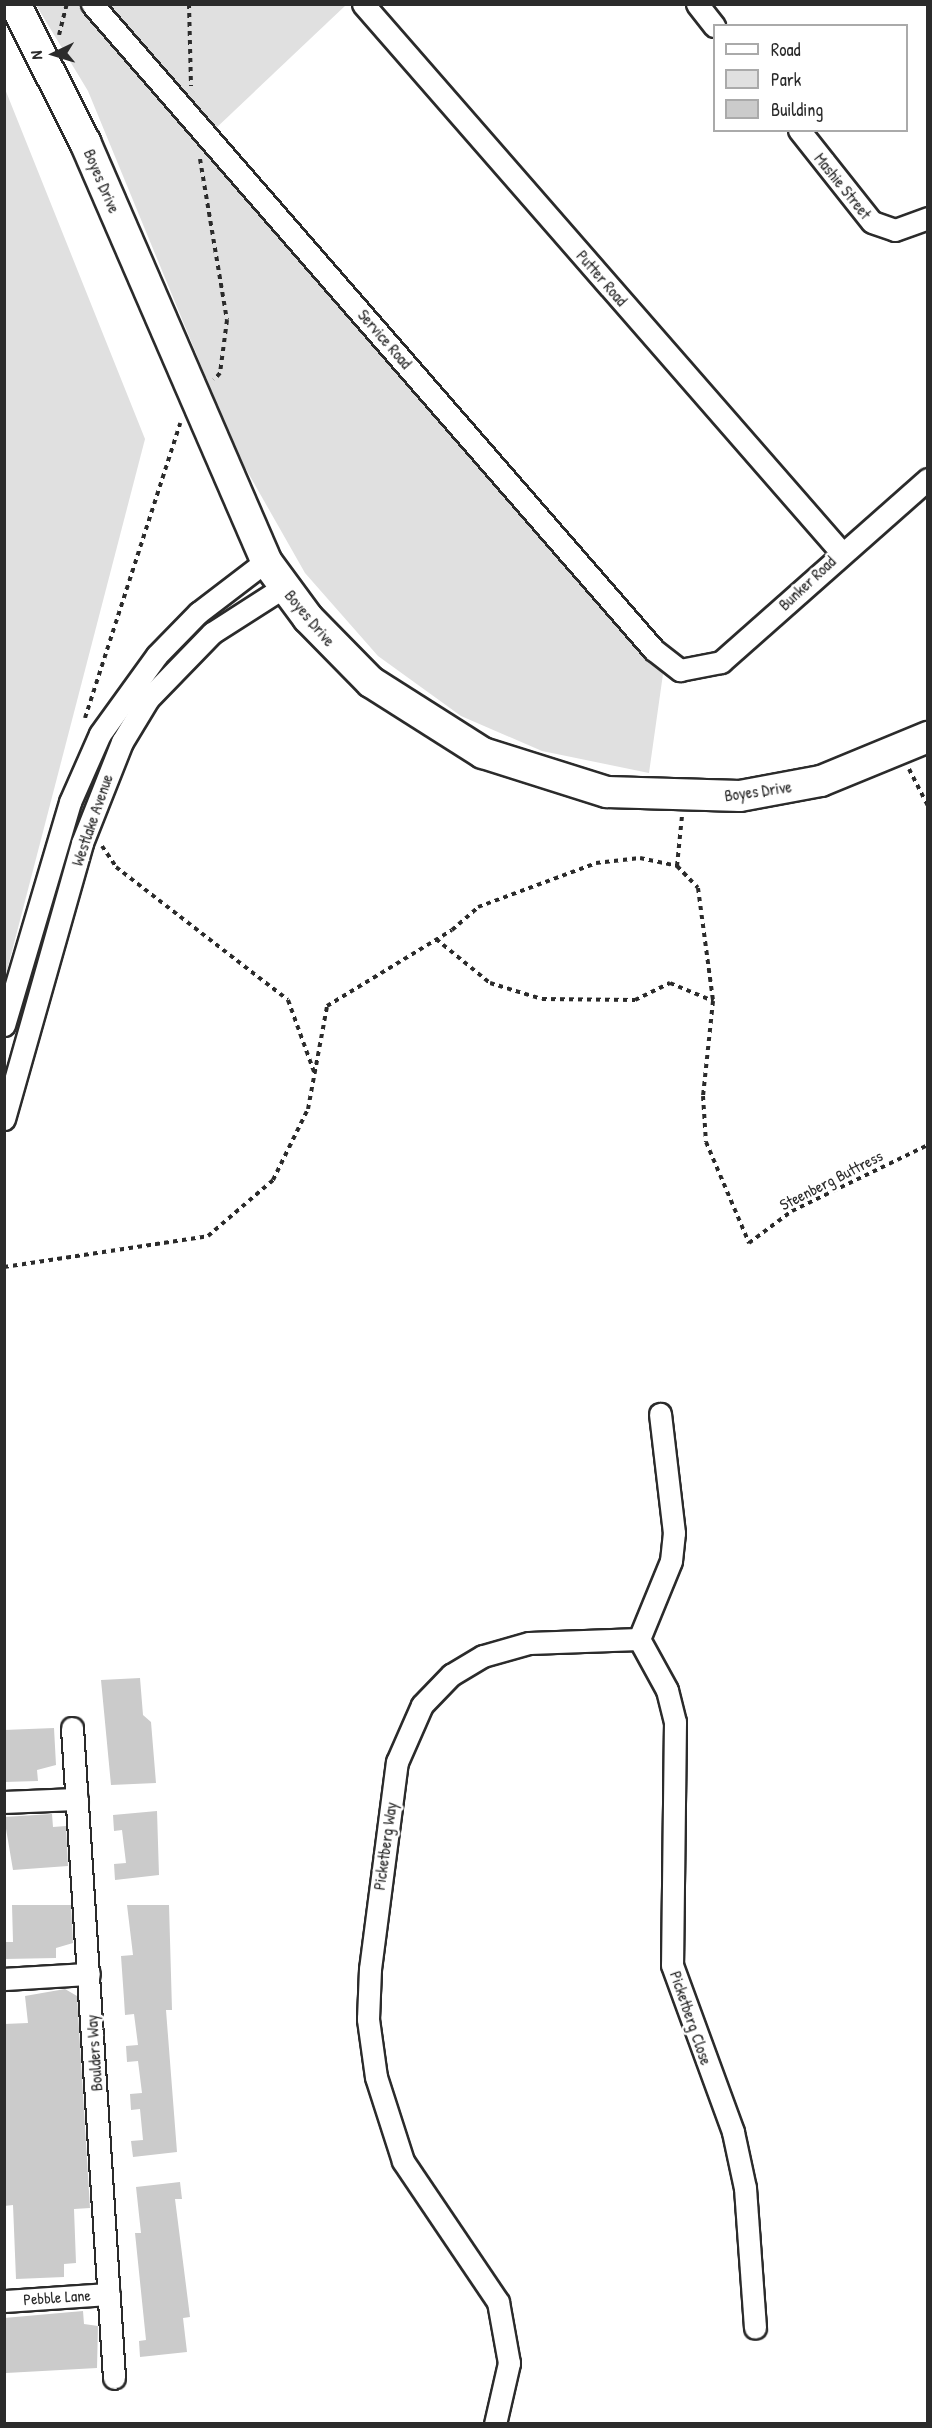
<!DOCTYPE html>
<html>
<head>
<meta charset="utf-8">
<style>
  body { margin:0 }
  #map { position:relative; width:932px; height:2428px; overflow:hidden; background:#fff; font-family:"Patrick Hand",sans-serif }
  div>[style] { position:absolute }
  .green>* { inset:0; background:#e0e0e0 }
  .building>* { inset:0; background:#cbcbcb }
  .path>* { height:4px; margin-top:-2px; transform-origin:0; background:repeating-linear-gradient(90deg,#2b2b2b 0 4.5px,transparent 0 9px) }
  .roads { filter:drop-shadow(2px 0 #2b2b2b) drop-shadow(-2px 0 #2b2b2b) drop-shadow(0 2px #2b2b2b) drop-shadow(0 -2px #2b2b2b) }
  .minor>* { height:21px; margin:-10.5px; padding:0 10.5px; transform-origin:10.5px; border-radius:10.5px; background:#fff }
  .secondary>* { height:30px; margin:-15px; padding:0 15px; transform-origin:15px; border-radius:15px; background:#fff }
  span { translate:-50% -50%; white-space:nowrap; text-align:center; line-height:1.15; -webkit-text-stroke:5px #fff; paint-order:stroke }
  .street-label { font-size:16px; color:#2b2b2b }
  .frame { position:absolute; inset:0; border:6px solid #2b2b2b; pointer-events:none }
  .legend { position:absolute; left:713px; top:24px; width:195px; height:108px; box-sizing:border-box; background:#fff; border:2px solid #aaa; margin:0; padding:8px 10px; list-style:none; font-size:18px; color:#2b2b2b }
  .legend li { display:flex; align-items:center; gap:12px; height:30px }
  .legend b { width:30px; border:2px solid #aaa }
  .north { position:absolute; left:24px; top:24px; width:60px; height:60px; -webkit-text-stroke:4px #fff; paint-order:stroke; rotate:266deg; font-size:16px; font-weight:700; line-height:24px; text-align:center; color:#2b2b2b }
  .north::after { content:''; display:block; margin:auto; width:21px; height:27px; background:#2b2b2b; clip-path:polygon(50% 0,100% 100%,50% 72%,0 100%) }
</style>
</head>
<body>
<div id="map">
  <div class="green">
    <div style="clip-path:polygon(36px 5px,83px 5px,663px 674px,649px 773px,542px 751px,461px 716px,378px 656px,305px 573px,238px 455px,88px 91px)"></div>
    <div style="clip-path:polygon(106px 5px,346px 5px,214px 130px)"></div>
    <div style="clip-path:polygon(5px 89px,145px 439px,5px 978px)"></div>
  </div>
  <div class="building">
    <div style="clip-path:polygon(140px 1678px,143px 1715px,151px 1722px,156px 1783px,111px 1785px,101px 1680px)"></div>
    <div style="clip-path:polygon(54px 1728px,56px 1765px,37px 1770px,38px 1781px,4px 1782px,4px 1730px)"></div>
    <div style="clip-path:polygon(157px 1811px,159px 1875px,115px 1880px,114px 1864px,126px 1863px,122px 1830px,114px 1831px,113px 1815px)"></div>
    <div style="clip-path:polygon(52px 1814px,53px 1827px,66px 1826px,68px 1866px,13px 1870px,4px 1817px)"></div>
    <div style="clip-path:polygon(12px 1905px,71px 1905px,73px 1943px,56px 1948px,56px 1958px,4px 1959px,4px 1942px,13px 1942px)"></div>
    <div style="clip-path:polygon(127px 1905px,169px 1905px,172px 2010px,166px 2010px,177px 2152px,133px 2157px,131px 2141px,143px 2140px,140px 2109px,131px 2110px,130px 2094px,142px 2093px,138px 2061px,127px 2062px,126px 2046px,138px 2045px,134px 2014px,125px 2015px,124px 1999px,121px 1956px,133px 1955px)"></div>
    <div style="clip-path:polygon(65px 1989px,77px 1996px,90px 2208px,74px 2209px,76px 2263px,64px 2264px,64px 2277px,16px 2279px,13px 2205px,4px 2206px,4px 2024px,28px 2023px,25px 1996px)"></div>
    <div style="clip-path:polygon(180px 2182px,182px 2199px,175px 2199px,190px 2317px,183px 2318px,187px 2352px,140px 2357px,139px 2341px,146px 2340px,135px 2233px,141px 2233px,136px 2187px)"></div>
    <div style="clip-path:polygon(83px 2311px,84px 2324px,98px 2326px,97px 2368px,6px 2373px,4px 2318px)"></div>
  </div>
  <div class="path">
    <div style="left:189px;top:4px;width:82px;rotate:88.6deg"></div>
    <div style="left:59px;top:35px;width:32px;rotate:-76deg"></div>
    <div style="left:200px;top:159px;width:163px;rotate:80.5deg"></div>
    <div style="left:227px;top:320px;width:53px;rotate:97.5deg"></div>
    <div style="left:220px;top:373px;width:9px;rotate:131deg"></div>
    <div style="left:85px;top:718px;width:310px;rotate:-72.1deg"></div>
    <div style="left:909px;top:769px;width:42px;rotate:62.8deg"></div>
    <div style="left:102px;top:846px;width:25px;rotate:56deg"></div>
    <div style="left:116px;top:867px;width:217px;rotate:37.7deg"></div>
    <div style="left:288px;top:1000px;width:77px;rotate:70.1deg"></div>
    <div style="left:677px;top:866px;width:50px;rotate:-84.3deg"></div>
    <div style="left:436px;top:939px;width:70px;rotate:39.2deg"></div>
    <div style="left:490px;top:983px;width:54px;rotate:17.1deg"></div>
    <div style="left:542px;top:999px;width:93px;rotate:0.6deg"></div>
    <div style="left:635px;top:1000px;width:39px;rotate:-26deg"></div>
    <div style="left:670px;top:983px;width:47px;rotate:22.7deg"></div>
    <div style="left:4px;top:1267px;width:206px;rotate:-8.6deg"></div>
    <div style="left:208px;top:1236px;width:86px;rotate:-40.7deg"></div>
    <div style="left:273px;top:1180px;width:79px;rotate:-63.8deg"></div>
    <div style="left:308px;top:1109px;width:105px;rotate:-79.5deg"></div>
    <div style="left:327px;top:1006px;width:146px;rotate:-31.3deg"></div>
    <div style="left:452px;top:930px;width:35px;rotate:-41deg"></div>
    <div style="left:478px;top:907px;width:126px;rotate:-20.4deg"></div>
    <div style="left:596px;top:863px;width:44px;rotate:-6.5deg"></div>
    <div style="left:640px;top:858px;width:38px;rotate:12deg"></div>
    <div style="left:677px;top:866px;width:30px;rotate:46deg"></div>
    <div style="left:698px;top:888px;width:114px;rotate:82.4deg"></div>
    <div style="left:713px;top:1001px;width:96px;rotate:96deg"></div>
    <div style="left:703px;top:1096px;width:46px;rotate:86.3deg"></div>
    <div style="left:706px;top:1142px;width:110px;rotate:66.9deg"></div>
    <div style="left:749px;top:1243px;width:54px;rotate:-36.7deg"></div>
    <div style="left:792px;top:1211px;width:151px;rotate:-25.9deg"></div>
  </div>
  <div class="roads">
    <div class="minor">
      <div style="left:92px;top:4px;width:856px;rotate:48.98deg"></div>
      <div style="left:654px;top:650px;width:33px;rotate:38deg"></div>
      <div style="left:680px;top:670px;width:42px;rotate:-11deg"></div>
      <div style="left:721px;top:662px;width:276px;rotate:-41.5deg"></div>
      <div style="left:363px;top:4px;width:727px;rotate:48.9deg"></div>
      <div style="left:697px;top:4px;width:28px;rotate:52deg"></div>
      <div style="left:799px;top:130px;width:117px;rotate:51.6deg"></div>
      <div style="left:872px;top:222px;width:24px;rotate:19deg"></div>
      <div style="left:895px;top:230px;width:35px;rotate:-20deg"></div>
      <div style="left:4px;top:1025px;width:233px;rotate:-73.5deg"></div>
      <div style="left:70px;top:802px;width:74px;rotate:-66.2deg"></div>
      <div style="left:100px;top:734px;width:97px;rotate:-54.2deg"></div>
      <div style="left:157px;top:655px;width:59px;rotate:-45.7deg"></div>
      <div style="left:198px;top:613px;width:86px;rotate:-37.4deg"></div>
      <div style="left:4px;top:1119px;width:287px;rotate:-74.2deg"></div>
      <div style="left:82px;top:843px;width:109px;rotate:-68.4deg"></div>
      <div style="left:122px;top:742px;width:50px;rotate:-58.8deg"></div>
      <div style="left:148px;top:699px;width:92px;rotate:-45.9deg"></div>
      <div style="left:212px;top:633px;width:85px;rotate:-32.6deg"></div>
      <div style="left:639px;top:1639px;width:58px;rotate:61.2deg"></div>
      <div style="left:667px;top:1690px;width:33px;rotate:76deg"></div>
      <div style="left:675px;top:1722px;width:243px;rotate:90.7deg"></div>
      <div style="left:672px;top:1965px;width:178px;rotate:69.9deg"></div>
      <div style="left:733px;top:2132px;width:57px;rotate:77.9deg"></div>
      <div style="left:745px;top:2188px;width:140px;rotate:85.9deg"></div>
      <div style="left:639px;top:1639px;width:84px;rotate:-67.7deg"></div>
      <div style="left:671px;top:1561px;width:28px;rotate:-84deg"></div>
      <div style="left:674px;top:1533px;width:120px;rotate:-96.7deg"></div>
      <div style="left:72px;top:1728px;width:651px;rotate:86.3deg"></div>
      <div style="left:4px;top:1802px;width:73px;rotate:-2.4deg"></div>
      <div style="left:4px;top:1979px;width:85px;rotate:-3.4deg"></div>
      <div style="left:4px;top:2301px;width:105px;rotate:-3.8deg"></div>
      <div style="left:495px;top:2424px;width:63px;rotate:-77.1deg"></div>
      <div style="left:509px;top:2363px;width:62px;rotate:-100.2deg"></div>
      <div style="left:498px;top:2302px;width:170px;rotate:-124deg"></div>
      <div style="left:403px;top:2161px;width:88px;rotate:-107.8deg"></div>
      <div style="left:376px;top:2077px;width:59px;rotate:-97.9deg"></div>
      <div style="left:368px;top:2019px;width:50px;rotate:-87.7deg"></div>
      <div style="left:370px;top:1969px;width:209px;rotate:-82.6deg"></div>
      <div style="left:397px;top:1762px;width:62px;rotate:-66.3deg"></div>
      <div style="left:422px;top:1705px;width:42px;rotate:-46deg"></div>
      <div style="left:451px;top:1675px;width:37px;rotate:-31deg"></div>
      <div style="left:483px;top:1656px;width:48px;rotate:-15.8deg"></div>
      <div style="left:529px;top:1643px;width:110px;rotate:-2.1deg"></div>
    </div>
    <div class="secondary">
      <div style="left:15px;top:4px;width:155px;rotate:63.1deg"></div>
      <div style="left:85px;top:142px;width:456px;rotate:66.6deg"></div>
      <div style="left:266px;top:561px;width:71px;rotate:53.6deg"></div>
      <div style="left:308px;top:618px;width:90px;rotate:45.5deg"></div>
      <div style="left:371px;top:682px;width:133px;rotate:32.4deg"></div>
      <div style="left:483px;top:753px;width:130px;rotate:17.5deg"></div>
      <div style="left:607px;top:792px;width:133px;rotate:1.7deg"></div>
      <div style="left:740px;top:796px;width:82px;rotate:-10.5deg"></div>
      <div style="left:821px;top:781px;width:116px;rotate:-22.4deg"></div>
    </div>
  </div>
  <div class="street-label">
    <span style="left:102px;top:181px;rotate:67deg">Boyes Drive</span>
    <span style="left:843px;top:186px;rotate:51deg">Mashie Street</span>
    <span style="left:602px;top:278px;rotate:49deg">Putter Road</span>
    <span style="left:385px;top:339px;rotate:49deg">Service Road</span>
    <span style="left:807px;top:583px;rotate:-43deg">Bunker Road</span>
    <span style="left:310px;top:618px;rotate:50deg">Boyes Drive</span>
    <span style="left:758px;top:791px;rotate:-8deg">Boyes Drive</span>
    <span style="left:92px;top:820px;rotate:-71deg">Westlake Avenue</span>
    <span style="left:831px;top:1180px;rotate:-27deg">Steenberg Buttress</span>
    <span style="left:385px;top:1846px;rotate:-82deg">Picketberg Way</span>
    <span style="left:691px;top:2018px;rotate:71deg">Picketberg Close</span>
    <span style="left:94px;top:2053px;rotate:-94deg">Boulders Way</span>
    <span style="left:57px;top:2297px;rotate:-4deg">Pebble Lane</span>
  </div>
  <div class="frame"></div>
  <ul class="legend">
  <li><b style="height:8px;background:#fff"></b>Road</li>
  <li><b style="height:16px;background:#e0e0e0"></b>Park</li>
  <li><b style="height:16px;background:#cbcbcb"></b>Building</li>
  </ul>
  <div class="north">N</div>
</div>
</body>
</html>
